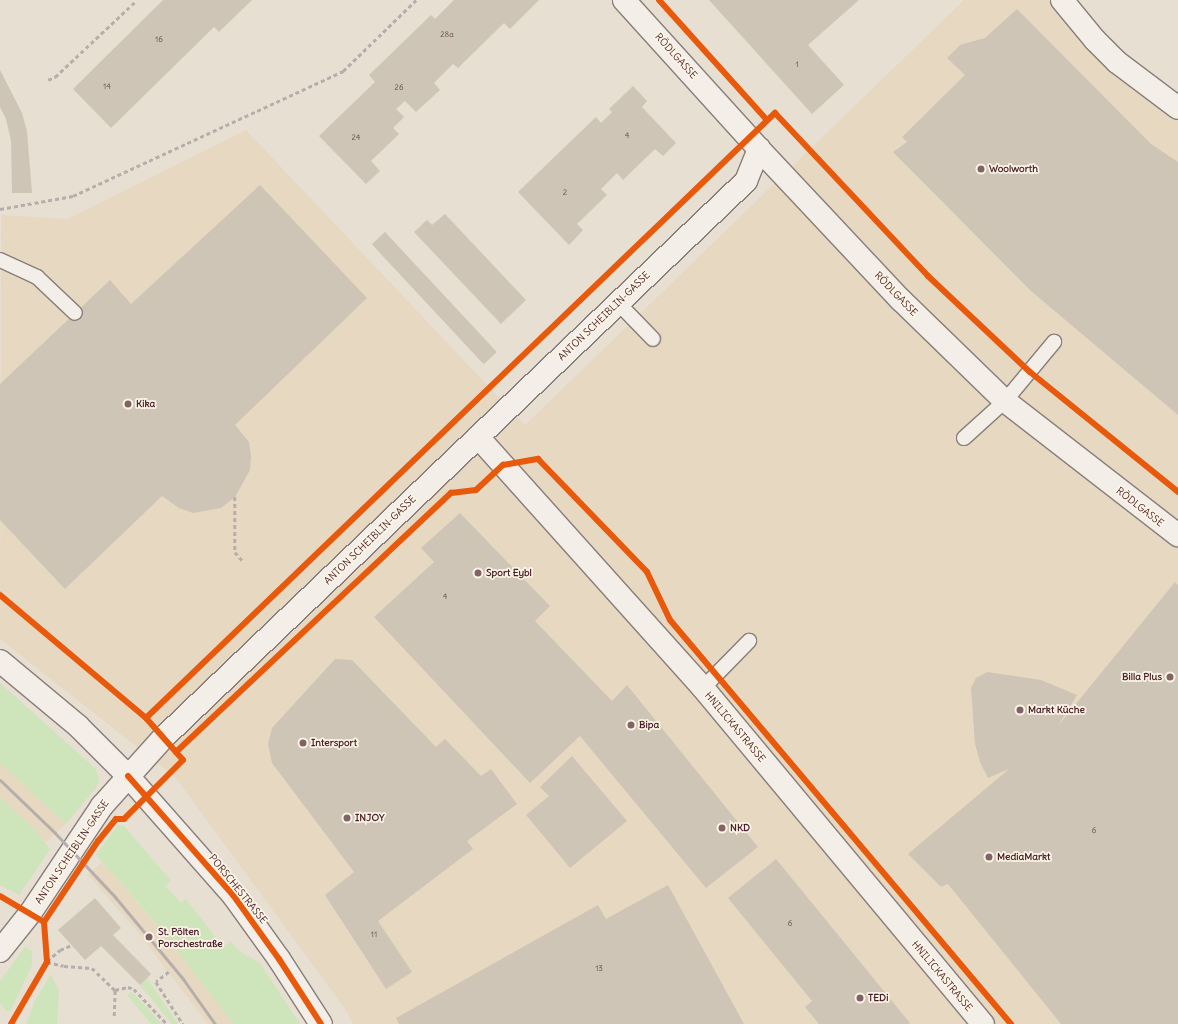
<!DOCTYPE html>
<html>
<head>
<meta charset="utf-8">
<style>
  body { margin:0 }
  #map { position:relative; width:1178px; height:1024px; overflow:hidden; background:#e7dfd2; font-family:Delius,sans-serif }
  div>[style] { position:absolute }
  .built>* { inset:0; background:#e7d8c2 }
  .green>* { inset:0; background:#cee4ba }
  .building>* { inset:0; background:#cec5b6; transform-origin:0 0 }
  .path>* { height:2.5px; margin-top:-1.25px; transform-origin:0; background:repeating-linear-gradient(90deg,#b6aeaa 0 4px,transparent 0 7px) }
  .roads { filter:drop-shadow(1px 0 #897d79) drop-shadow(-1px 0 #897d79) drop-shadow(0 1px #897d79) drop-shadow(0 -1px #897d79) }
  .service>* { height:14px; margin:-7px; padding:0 7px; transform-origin:7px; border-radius:7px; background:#f3efe8 }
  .minor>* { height:22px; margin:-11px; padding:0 11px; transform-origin:11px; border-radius:11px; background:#f3efe8 }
  .tertiary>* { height:22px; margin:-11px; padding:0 11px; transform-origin:11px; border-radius:11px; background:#f3efe8 }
  .rail>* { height:3px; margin:-1.5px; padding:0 1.5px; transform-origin:1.5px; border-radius:1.5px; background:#b6aeaa }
  .cycleway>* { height:6px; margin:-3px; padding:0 3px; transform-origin:3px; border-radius:3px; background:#e8590c }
  .dots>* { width:11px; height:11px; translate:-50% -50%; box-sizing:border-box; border:2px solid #fcf5e5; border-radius:50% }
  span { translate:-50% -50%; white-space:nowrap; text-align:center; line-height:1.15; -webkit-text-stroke:3.5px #fcf5e5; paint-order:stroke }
  .number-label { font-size:8px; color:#6b484e }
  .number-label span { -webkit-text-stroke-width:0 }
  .street-label { font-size:10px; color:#4a1f2b }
  .poi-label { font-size:10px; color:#4a1f2b; font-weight:700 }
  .left { translate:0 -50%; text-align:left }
  .right { translate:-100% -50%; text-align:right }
</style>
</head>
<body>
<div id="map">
  <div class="built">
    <div style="clip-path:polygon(964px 0,1055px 0,1178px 116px,1178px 1024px,353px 1024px,345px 1009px,175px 777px,0 639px,1px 215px,67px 219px,246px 130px,525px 425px)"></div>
    <div style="clip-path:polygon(0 763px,66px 824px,46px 842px,0 797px)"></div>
    <div style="clip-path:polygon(102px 862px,172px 942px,234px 1024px,208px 1024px,137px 931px,88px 875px)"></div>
  </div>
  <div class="green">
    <div style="clip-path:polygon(0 683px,96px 769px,99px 781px,96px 788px,66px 824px,0 763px)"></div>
    <div style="clip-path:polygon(0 797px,36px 831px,50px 849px,19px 895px,0 885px)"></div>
    <div style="clip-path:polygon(118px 825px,124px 826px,171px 881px,165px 886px,181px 903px,186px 899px,223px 947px,230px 941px,239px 951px,260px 963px,300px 1024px,234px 1024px,151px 917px,96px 855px)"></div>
    <div style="clip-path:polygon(25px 947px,32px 951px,32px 965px,11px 1010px,7px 1012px,0 1003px,0 981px)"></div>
    <div style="clip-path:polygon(51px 974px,59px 991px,57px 1024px,26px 1024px,35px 1001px)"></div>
    <div style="clip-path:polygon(147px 978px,178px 1024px,172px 1024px,140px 985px)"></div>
    <div style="clip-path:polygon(131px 992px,133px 993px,162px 1024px,151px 1024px,127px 995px)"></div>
  </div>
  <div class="building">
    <div style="clip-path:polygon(163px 0,252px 0,219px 32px,214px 27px,111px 128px,73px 89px)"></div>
    <div style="clip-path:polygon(454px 0,539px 0,510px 29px,504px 23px,458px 68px,453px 64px,434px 83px,440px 90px,416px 112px,405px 101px,396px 109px,404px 117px,393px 128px,399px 134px,371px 161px,380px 171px,366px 184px,319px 136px,375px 82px,369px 75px,431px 15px,435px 19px)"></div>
    <div style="clip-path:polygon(709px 0,859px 0,808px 45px,844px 85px,812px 114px)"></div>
    <div style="clip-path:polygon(1017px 9px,1151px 144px,1178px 162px,1178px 415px,1031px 291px,893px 152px,907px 142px,902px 137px,965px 75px,947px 58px,960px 45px,985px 38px)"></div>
    <div style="clip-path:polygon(0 70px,22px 113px,27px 131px,32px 193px,12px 193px,11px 141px,6px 119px,0 107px)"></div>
    <div style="clip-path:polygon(633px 86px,647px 101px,642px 107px,676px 143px,663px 156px,655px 149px,623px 180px,617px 173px,601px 189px,607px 195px,577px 224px,583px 230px,569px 245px,518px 192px,596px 117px,601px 123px,612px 112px,609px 109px)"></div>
    <div style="clip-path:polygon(260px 185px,367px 298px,235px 425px,249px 442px,251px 456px,250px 470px,235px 497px,221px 508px,193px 513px,179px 508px,162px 496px,65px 589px,0 520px,0 384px,110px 280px,131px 304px)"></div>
    <div style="clip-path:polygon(445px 214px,526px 300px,501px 324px,414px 232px,427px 220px,432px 225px)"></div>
    <div style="left:385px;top:232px;width:164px;height:18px;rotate:47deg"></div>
    <div style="clip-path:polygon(460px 513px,550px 606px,535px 621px,612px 701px,627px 685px,758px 847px,706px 888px,580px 736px,530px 783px,374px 617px,434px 562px,421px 548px)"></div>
    <div style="clip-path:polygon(1175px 582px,1178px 585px,1178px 1024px,1061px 1024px,948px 884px,941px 887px,908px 854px,1009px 769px,988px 778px,980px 762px,975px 744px,971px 688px,976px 678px,987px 672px,1041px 680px,1077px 695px,1058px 726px)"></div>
    <div style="clip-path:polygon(335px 659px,352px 660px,436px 747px,445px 739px,481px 776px,491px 769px,517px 804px,467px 841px,473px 849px,378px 921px,412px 972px,386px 989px,325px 895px,354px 872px,272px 763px,268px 744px,272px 728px)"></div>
    <div style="clip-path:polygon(572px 756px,627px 821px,570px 868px,526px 815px,549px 796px,540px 787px)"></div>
    <div style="clip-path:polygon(776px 859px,910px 1023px,909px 1024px,819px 1024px,805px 1007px,812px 1001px,728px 898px)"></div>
    <div style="clip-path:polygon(668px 885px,744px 1024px,399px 1024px,396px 1018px,598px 905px,606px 919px)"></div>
    <div style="clip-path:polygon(95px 898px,121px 928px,113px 935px,151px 974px,140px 985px,101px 946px,85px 960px,58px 930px)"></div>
  </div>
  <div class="path">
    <div style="left:48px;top:80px;width:8px;rotate:-23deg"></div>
    <div style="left:55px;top:77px;width:112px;rotate:-43.2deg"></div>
    <div style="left:0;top:209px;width:74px;rotate:-10.1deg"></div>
    <div style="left:73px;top:196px;width:298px;rotate:-24.8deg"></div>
    <div style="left:343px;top:71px;width:102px;rotate:-44.2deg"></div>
    <div style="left:235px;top:497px;width:55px;rotate:90deg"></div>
    <div style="left:235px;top:552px;width:11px;rotate:49deg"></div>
    <div style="left:47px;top:961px;width:17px;rotate:-40deg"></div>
    <div style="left:60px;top:950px;width:13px;rotate:-23deg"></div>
    <div style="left:47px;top:962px;width:17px;rotate:13deg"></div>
    <div style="left:64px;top:966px;width:28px;rotate:4deg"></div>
    <div style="left:92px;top:968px;width:32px;rotate:44deg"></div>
    <div style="left:169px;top:972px;width:16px;rotate:142deg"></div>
    <div style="left:156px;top:982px;width:50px;rotate:57.3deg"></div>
    <div style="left:114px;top:1016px;width:26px;rotate:-88deg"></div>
    <div style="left:115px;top:990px;width:13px;rotate:-13deg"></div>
    <div style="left:128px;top:987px;width:6px;rotate:18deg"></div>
    <div style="left:134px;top:989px;width:48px;rotate:46.7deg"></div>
  </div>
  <div class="roads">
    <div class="service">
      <div style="left:0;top:260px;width:41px;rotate:24.7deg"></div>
      <div style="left:37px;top:277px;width:52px;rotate:43.5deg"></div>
      <div style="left:618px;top:303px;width:50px;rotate:45.8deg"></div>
      <div style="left:964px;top:438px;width:55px;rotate:-42.1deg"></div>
      <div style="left:1005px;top:401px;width:77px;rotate:-50.3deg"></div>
      <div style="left:703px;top:688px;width:66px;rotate:-45.6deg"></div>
    </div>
    <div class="minor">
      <div style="left:1062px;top:0;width:52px;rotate:50.5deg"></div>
      <div style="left:1095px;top:40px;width:31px;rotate:45deg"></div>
      <div style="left:1117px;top:62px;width:76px;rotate:37deg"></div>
      <div style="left:759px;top:149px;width:207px;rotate:46.8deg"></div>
      <div style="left:901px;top:300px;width:145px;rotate:44.2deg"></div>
      <div style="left:1005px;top:401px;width:219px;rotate:37.8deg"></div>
      <div style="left:478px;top:437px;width:337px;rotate:48.1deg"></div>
      <div style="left:703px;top:688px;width:437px;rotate:50.2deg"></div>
    </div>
    <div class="tertiary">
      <div style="left:0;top:661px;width:102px;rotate:39.8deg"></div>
      <div style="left:78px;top:726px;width:71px;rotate:45deg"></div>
      <div style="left:128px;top:776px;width:159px;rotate:48.6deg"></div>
      <div style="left:233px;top:895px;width:79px;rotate:54.3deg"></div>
      <div style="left:279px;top:959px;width:77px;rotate:57.1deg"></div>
      <div style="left:0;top:951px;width:50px;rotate:-51.5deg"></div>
      <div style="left:31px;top:912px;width:128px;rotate:-56.2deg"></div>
      <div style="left:102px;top:806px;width:93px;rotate:-48.1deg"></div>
      <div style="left:164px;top:737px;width:805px;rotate:-43.69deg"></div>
      <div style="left:746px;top:181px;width:35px;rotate:-68deg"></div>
      <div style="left:759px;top:149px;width:201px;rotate:-132.2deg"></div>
    </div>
  </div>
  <div class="rail">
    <div style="left:0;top:780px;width:76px;rotate:43.9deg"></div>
    <div style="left:55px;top:833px;width:88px;rotate:46.8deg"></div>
    <div style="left:115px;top:897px;width:107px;rotate:50.3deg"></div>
    <div style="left:183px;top:979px;width:55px;rotate:54.6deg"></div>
  </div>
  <div class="cycleway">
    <div style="left:659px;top:0;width:161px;rotate:48deg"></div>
    <div style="left:0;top:595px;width:191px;rotate:40.1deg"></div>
    <div style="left:146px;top:718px;width:56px;rotate:48.6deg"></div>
    <div style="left:183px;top:760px;width:83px;rotate:135deg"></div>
    <div style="left:124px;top:819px;width:8px;rotate:180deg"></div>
    <div style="left:116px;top:819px;width:28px;rotate:129deg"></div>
    <div style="left:98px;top:841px;width:97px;rotate:123.7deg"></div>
    <div style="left:44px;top:922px;width:51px;rotate:-149.4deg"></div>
    <div style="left:146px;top:718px;width:873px;rotate:-43.89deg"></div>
    <div style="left:775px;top:113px;width:224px;rotate:46.8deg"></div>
    <div style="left:928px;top:276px;width:140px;rotate:43.3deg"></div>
    <div style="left:1030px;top:372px;width:191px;rotate:39deg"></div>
    <div style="left:176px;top:752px;width:378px;rotate:-43.3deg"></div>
    <div style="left:451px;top:493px;width:25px;rotate:-7deg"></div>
    <div style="left:476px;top:490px;width:37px;rotate:-43deg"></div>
    <div style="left:503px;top:465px;width:36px;rotate:-10deg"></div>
    <div style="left:538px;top:459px;width:157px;rotate:46deg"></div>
    <div style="left:647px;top:572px;width:53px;rotate:64.4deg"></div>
    <div style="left:670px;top:620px;width:529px;rotate:49.83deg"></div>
    <div style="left:128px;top:776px;width:159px;rotate:48.6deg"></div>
    <div style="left:233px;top:895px;width:79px;rotate:54.3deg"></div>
    <div style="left:279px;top:959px;width:77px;rotate:57.1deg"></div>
    <div style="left:11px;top:1024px;width:72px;rotate:-59.9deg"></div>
    <div style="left:47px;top:962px;width:40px;rotate:-94.3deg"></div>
  </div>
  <div class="dots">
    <div style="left:981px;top:169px;background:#816265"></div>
    <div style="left:128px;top:404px;background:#816265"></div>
    <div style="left:478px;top:573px;background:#816265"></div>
    <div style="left:1170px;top:677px;background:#816265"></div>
    <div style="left:1020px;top:710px;background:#816265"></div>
    <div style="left:631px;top:725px;background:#816265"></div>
    <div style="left:303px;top:743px;background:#816265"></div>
    <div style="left:347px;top:818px;background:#816265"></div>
    <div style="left:722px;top:828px;background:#816265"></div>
    <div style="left:989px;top:857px;background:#816265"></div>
    <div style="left:149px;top:937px;background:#816265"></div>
    <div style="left:860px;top:998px;background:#816265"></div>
  </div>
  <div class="number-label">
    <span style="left:447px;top:35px">28a</span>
    <span style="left:159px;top:40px">16</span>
    <span style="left:797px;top:65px">1</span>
    <span style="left:107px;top:87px">14</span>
    <span style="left:399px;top:88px">26</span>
    <span style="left:627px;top:136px">4</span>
    <span style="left:356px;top:138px">24</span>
    <span style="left:565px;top:193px">2</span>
    <span style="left:445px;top:597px">4</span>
    <span style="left:1094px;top:831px">6</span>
    <span style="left:790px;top:924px">6</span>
    <span style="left:374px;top:935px">11</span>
    <span style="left:599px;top:969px">13</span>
  </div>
  <div class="street-label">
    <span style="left:676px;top:56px;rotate:48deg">RÖDLGASSE</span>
    <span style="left:896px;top:294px;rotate:46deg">RÖDLGASSE</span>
    <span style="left:604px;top:316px;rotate:-44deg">ANTON SCHEIBLIN-GASSE</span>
    <span style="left:1140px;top:507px;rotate:38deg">RÖDLGASSE</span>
    <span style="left:370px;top:540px;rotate:-44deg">ANTON SCHEIBLIN-GASSE</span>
    <span style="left:735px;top:727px;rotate:50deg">HNILICKASTRASSE</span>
    <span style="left:72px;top:852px;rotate:-56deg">ANTON SCHEIBLIN-GASSE</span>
    <span style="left:238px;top:889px;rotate:51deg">PORSCHESTRASSE</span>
    <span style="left:942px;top:976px;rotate:50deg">HNILICKASTRASSE</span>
  </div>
  <div class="poi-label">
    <span class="left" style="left:989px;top:169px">Woolworth</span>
    <span class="left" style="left:136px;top:404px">Kika</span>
    <span class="left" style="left:486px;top:573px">Sport Eybl</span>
    <span class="right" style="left:1162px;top:677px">Billa Plus</span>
    <span class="left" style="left:1028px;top:710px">Markt Küche</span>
    <span class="left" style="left:639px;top:725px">Bipa</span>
    <span class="left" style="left:311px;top:743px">Intersport</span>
    <span class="left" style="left:355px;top:818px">INJOY</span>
    <span class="left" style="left:730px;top:828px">NKD</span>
    <span class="left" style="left:997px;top:857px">MediaMarkt</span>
    <span class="left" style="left:158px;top:937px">St. Pölten<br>Porschestraße</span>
    <span class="left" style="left:868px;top:998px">TEDi</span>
  </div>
</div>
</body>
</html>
